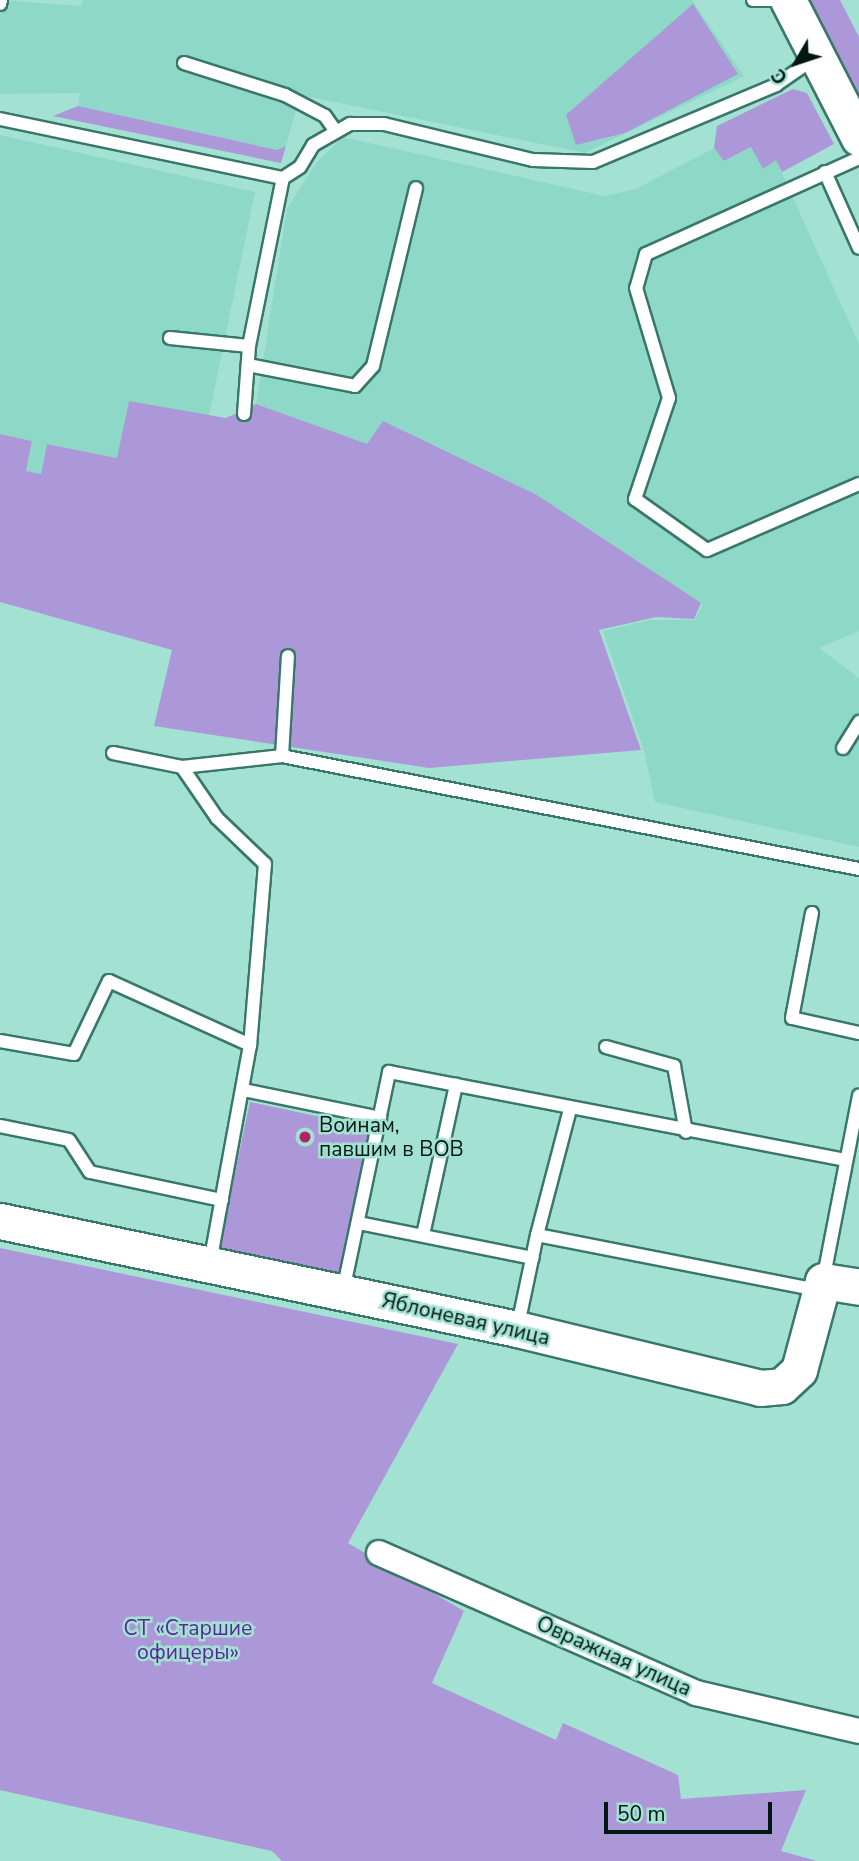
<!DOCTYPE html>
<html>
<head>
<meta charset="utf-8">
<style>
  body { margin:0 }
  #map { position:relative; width:859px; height:1861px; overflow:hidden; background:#a3e2d3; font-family:"Nunito Sans",sans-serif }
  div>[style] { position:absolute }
  .built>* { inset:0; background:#8ed8c7 }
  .green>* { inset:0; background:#ac98d8; transform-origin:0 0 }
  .roads { filter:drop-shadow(2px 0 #39776a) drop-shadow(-2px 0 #39776a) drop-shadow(0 2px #39776a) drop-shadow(0 -2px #39776a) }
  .lane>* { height:12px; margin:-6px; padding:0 6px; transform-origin:6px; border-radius:6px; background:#fff }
  .street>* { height:24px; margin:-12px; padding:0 12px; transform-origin:12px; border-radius:12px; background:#fff }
  .secondary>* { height:35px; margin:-17.5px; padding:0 17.5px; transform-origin:17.5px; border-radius:17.5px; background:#fff }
  .dots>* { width:19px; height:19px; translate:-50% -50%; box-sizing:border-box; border:4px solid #a3e2d3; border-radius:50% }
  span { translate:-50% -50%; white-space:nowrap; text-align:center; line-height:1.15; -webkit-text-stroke:5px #a3e2d3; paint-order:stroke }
  .poi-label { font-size:21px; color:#001712 }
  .left { translate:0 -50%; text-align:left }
  .street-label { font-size:21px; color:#001712 }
  .park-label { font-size:21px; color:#5a279b }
  .north { position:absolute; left:761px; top:28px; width:70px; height:70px; -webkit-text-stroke:5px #a3e2d3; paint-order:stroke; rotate:231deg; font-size:19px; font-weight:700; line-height:28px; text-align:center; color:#001712 }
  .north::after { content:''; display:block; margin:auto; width:24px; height:32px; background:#001712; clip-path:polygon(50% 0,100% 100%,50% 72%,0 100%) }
  .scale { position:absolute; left:604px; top:1802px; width:168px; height:32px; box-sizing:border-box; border:4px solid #001712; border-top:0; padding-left:9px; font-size:21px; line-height:24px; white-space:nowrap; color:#001712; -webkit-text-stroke:5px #a3e2d3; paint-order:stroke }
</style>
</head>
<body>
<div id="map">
  <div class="built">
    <div style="clip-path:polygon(0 0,81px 6px,83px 0,692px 0,744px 76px,585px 153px,300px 95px,286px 146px,278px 150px,78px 106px,80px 93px,0 94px)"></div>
    <div style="clip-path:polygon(0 135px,255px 192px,209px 416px,129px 401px,118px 458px,47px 444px,41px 474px,26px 471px,32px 441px,0 434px)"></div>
    <div style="clip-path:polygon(343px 137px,604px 196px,636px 189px,714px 148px,724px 161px,752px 147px,776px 160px,859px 344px,859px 631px,819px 648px,859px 678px,859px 847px,655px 802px,644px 751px,603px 631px,651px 620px,694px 620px,703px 605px,537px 495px,384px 422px,367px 445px,256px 404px,287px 209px,316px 163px)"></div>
  </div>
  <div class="green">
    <div style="clip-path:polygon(807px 0,840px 0,859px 37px,859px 97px,835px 72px)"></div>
    <div style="clip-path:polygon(693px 4px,738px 74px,625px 133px,576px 145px,566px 115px)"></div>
    <div style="clip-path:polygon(793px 89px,807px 93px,834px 144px,782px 172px,776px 160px,763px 169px,751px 147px,724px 161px,714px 148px,717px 126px)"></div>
    <div style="clip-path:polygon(78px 106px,277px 150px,286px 146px,281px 163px,53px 116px)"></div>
    <div style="clip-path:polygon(129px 401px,226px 418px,256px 404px,367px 444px,383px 421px,537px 495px,701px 603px,694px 619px,656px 617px,599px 630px,641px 750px,429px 768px,154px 726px,172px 650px,0 602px,0 434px,32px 441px,26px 471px,41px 474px,47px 444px,117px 458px)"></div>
    <div style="left:250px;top:1102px;width:123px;height:153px;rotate:12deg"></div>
    <div style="clip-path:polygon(0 1248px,458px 1344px,348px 1543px,464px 1611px,432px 1683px,556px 1740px,563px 1723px,678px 1775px,681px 1799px,806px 1790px,781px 1851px,817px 1861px,282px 1861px,272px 1851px,0 1790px)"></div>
  </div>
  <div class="roads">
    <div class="lane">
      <div style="left:753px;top:0;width:27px"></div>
      <div style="left:0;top:4px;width:4px;rotate:-76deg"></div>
      <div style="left:184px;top:63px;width:106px;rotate:17.6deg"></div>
      <div style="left:285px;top:95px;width:45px;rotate:27.7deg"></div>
      <div style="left:325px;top:116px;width:19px;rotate:55deg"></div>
      <div style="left:0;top:119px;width:289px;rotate:11.8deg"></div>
      <div style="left:283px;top:178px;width:20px;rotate:-33deg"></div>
      <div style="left:300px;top:167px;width:26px;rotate:-59deg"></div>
      <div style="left:313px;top:145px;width:43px;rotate:-29.6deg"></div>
      <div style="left:350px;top:124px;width:34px"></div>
      <div style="left:384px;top:124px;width:153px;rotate:13.6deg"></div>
      <div style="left:533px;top:160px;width:60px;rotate:1.9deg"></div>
      <div style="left:593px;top:162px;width:199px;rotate:-22.8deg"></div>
      <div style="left:776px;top:85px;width:47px;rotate:-34.7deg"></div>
      <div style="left:859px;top:158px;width:234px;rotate:155.7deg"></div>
      <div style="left:646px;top:254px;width:35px;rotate:106deg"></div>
      <div style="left:636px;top:288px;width:115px;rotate:73.3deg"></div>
      <div style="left:669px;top:398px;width:107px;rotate:108.6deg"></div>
      <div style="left:635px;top:499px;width:88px;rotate:35.3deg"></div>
      <div style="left:707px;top:550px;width:166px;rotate:-23.5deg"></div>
      <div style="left:825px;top:172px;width:83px;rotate:65.9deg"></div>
      <div style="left:170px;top:338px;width:79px;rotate:5.8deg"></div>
      <div style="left:249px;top:346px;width:171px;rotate:-78.6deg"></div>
      <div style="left:248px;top:365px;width:109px;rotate:11.1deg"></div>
      <div style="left:355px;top:386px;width:27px;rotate:-48deg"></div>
      <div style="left:373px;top:366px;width:183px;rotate:-76.4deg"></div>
      <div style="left:244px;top:414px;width:68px;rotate:-85.8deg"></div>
      <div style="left:843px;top:748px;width:31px;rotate:-58deg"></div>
      <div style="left:113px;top:753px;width:70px;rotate:11.5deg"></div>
      <div style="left:182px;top:767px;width:62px;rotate:55.5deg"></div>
      <div style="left:217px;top:818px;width:66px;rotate:43.8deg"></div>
      <div style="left:265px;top:864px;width:182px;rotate:94.7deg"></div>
      <div style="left:250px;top:1045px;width:222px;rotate:100.4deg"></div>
      <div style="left:282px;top:756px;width:100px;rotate:-86.6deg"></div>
      <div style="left:182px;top:767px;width:101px;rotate:-6.3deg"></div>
      <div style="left:282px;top:756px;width:588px;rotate:11.08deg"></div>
      <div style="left:812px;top:913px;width:107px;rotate:100.8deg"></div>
      <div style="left:792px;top:1018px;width:69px;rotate:12.6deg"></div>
      <div style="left:0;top:1041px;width:75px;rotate:10deg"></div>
      <div style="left:74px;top:1054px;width:81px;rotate:-64.4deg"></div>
      <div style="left:109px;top:981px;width:155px;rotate:24.4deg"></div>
      <div style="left:606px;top:1047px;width:71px;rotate:15.6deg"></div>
      <div style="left:674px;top:1066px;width:67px;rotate:79.7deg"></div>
      <div style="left:244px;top:1090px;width:139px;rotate:11.6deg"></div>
      <div style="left:0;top:1126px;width:70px;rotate:11.5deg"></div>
      <div style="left:69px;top:1140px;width:38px;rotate:57deg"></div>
      <div style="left:90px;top:1172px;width:135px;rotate:12deg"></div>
      <div style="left:359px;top:1223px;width:177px;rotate:11.4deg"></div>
      <div style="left:423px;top:1235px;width:154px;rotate:-77.6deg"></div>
      <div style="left:537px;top:1235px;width:130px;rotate:-75.3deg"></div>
      <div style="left:343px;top:1291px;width:224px;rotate:-78.1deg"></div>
      <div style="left:389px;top:1072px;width:465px;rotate:10.9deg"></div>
      <div style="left:518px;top:1325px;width:92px;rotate:-78.1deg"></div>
      <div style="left:537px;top:1235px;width:275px;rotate:11.1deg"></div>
      <div style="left:807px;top:1288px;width:17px;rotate:-24deg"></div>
      <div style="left:823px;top:1281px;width:189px;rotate:-79deg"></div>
    </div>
    <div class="street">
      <div style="left:379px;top:1553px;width:347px;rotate:23.8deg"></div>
      <div style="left:696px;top:1693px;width:167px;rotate:13.1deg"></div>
    </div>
    <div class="secondary">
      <div style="left:788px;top:0;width:155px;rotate:62.8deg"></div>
      <div style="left:0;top:1221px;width:528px;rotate:11.8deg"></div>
      <div style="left:517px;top:1329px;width:250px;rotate:13.6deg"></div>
      <div style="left:760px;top:1388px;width:22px;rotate:-5deg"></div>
      <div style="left:782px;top:1386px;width:23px;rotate:-43deg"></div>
      <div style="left:799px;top:1370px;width:92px;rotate:-74.9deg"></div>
      <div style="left:823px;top:1281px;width:36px;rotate:9deg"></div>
    </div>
  </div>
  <div class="dots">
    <div style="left:305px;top:1137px;background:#ae2464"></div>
  </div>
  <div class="poi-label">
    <span class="left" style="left:319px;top:1137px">Воинам,<br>павшим в ВОВ</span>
  </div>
  <div class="street-label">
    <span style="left:466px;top:1319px;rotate:13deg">Яблоневая улица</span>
    <span style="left:614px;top:1656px;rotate:24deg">Овражная улица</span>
  </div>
  <div class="park-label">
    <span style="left:188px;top:1640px">СТ «Старшие<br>офицеры»</span>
  </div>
  <div class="north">С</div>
  <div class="scale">50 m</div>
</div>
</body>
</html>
